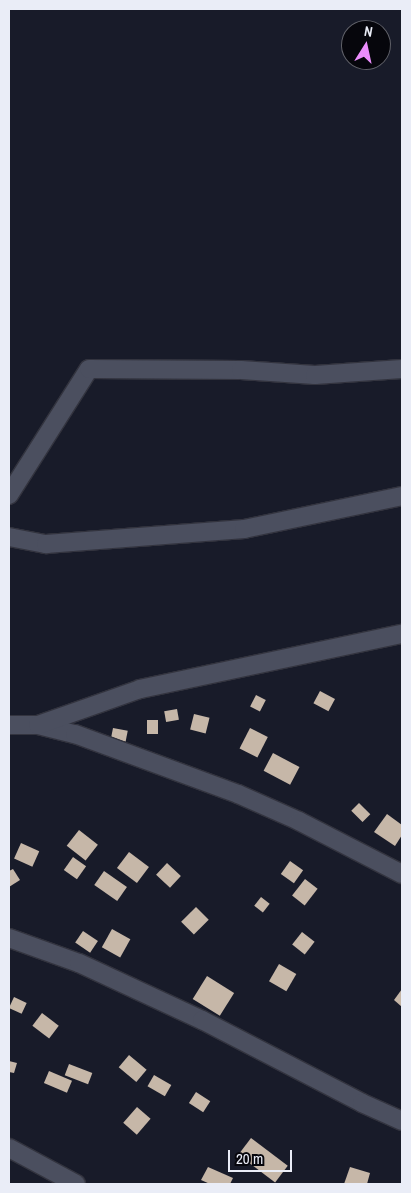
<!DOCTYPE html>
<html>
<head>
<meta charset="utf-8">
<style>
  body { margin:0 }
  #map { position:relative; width:411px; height:1193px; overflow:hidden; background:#181b29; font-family:"Archivo Narrow",sans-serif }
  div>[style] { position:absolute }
  .building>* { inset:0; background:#c6b7a8; transform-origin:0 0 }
  .roads { filter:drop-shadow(1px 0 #33343f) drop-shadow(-1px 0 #33343f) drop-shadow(0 1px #33343f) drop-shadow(0 -1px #33343f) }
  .minor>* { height:18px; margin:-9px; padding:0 9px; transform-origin:9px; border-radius:9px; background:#4b4f5f }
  span { translate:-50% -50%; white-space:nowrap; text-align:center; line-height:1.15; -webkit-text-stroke:5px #06060c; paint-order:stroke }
  .frame { position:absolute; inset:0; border:10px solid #eaedf7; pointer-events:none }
  .north { position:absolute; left:341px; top:20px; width:50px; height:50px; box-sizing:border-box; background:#06060c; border:1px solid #61626a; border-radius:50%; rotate:10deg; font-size:14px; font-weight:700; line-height:20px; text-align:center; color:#eaedf7 }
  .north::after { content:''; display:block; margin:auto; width:18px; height:22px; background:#eb8dfc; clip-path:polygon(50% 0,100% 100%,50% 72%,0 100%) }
  .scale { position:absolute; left:228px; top:1150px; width:64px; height:22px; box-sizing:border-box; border:2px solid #eaedf7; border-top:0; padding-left:6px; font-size:15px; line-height:18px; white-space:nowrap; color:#eaedf7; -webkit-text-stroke:4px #06060c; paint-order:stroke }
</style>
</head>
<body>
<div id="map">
  <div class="building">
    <div style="left:320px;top:691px;width:17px;height:14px;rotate:28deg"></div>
    <div style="left:256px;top:695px;width:11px;height:13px;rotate:27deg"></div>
    <div style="left:177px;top:709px;width:11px;height:13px;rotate:80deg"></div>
    <div style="left:194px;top:714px;width:16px;height:16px;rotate:14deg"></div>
    <div style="left:147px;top:720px;width:11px;height:14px"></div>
    <div style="left:113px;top:728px;width:15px;height:11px;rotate:11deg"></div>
    <div style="left:250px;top:728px;width:20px;height:23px;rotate:27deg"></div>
    <div style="left:273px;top:753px;width:30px;height:20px;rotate:28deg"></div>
    <div style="left:359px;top:803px;width:16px;height:11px;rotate:45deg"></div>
    <div style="clip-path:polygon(387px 814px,402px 825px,402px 835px,395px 846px,374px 832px)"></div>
    <div style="left:79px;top:830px;width:24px;height:20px;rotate:38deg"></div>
    <div style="left:21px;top:843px;width:20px;height:17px;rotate:24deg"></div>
    <div style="left:129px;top:852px;width:25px;height:20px;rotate:37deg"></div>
    <div style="left:73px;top:857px;width:16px;height:16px;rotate:35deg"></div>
    <div style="left:290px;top:861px;width:16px;height:16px;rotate:35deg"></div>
    <div style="left:167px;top:863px;width:19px;height:16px;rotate:43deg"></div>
    <div style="clip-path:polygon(13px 869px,20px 880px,9px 887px,9px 871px)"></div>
    <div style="left:104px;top:871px;width:28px;height:17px;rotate:35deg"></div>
    <div style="left:305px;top:879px;width:16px;height:21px;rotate:38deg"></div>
    <div style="left:261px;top:897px;width:11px;height:11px;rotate:38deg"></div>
    <div style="left:196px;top:907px;width:18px;height:21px;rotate:45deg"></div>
    <div style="left:112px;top:929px;width:21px;height:21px;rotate:29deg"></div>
    <div style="left:83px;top:931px;width:18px;height:14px;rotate:34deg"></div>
    <div style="left:302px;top:932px;width:16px;height:16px;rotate:38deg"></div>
    <div style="left:279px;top:964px;width:20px;height:20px;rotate:30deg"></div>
    <div style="left:207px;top:976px;width:32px;height:27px;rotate:32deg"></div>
    <div style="clip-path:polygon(402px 989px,402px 1007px,394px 1000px)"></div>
    <div style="left:14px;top:997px;width:14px;height:12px;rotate:25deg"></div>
    <div style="left:42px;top:1013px;width:21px;height:16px;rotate:37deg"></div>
    <div style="left:129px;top:1055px;width:23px;height:16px;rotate:40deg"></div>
    <div style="clip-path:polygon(9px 1061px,17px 1063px,14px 1073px,9px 1072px)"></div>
    <div style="left:69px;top:1064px;width:25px;height:12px;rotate:21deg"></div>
    <div style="left:49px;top:1071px;width:25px;height:13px;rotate:23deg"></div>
    <div style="left:154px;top:1075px;width:20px;height:13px;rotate:30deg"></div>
    <div style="left:196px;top:1092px;width:17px;height:13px;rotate:33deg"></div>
    <div style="left:137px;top:1107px;width:18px;height:21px;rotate:41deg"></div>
    <div style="left:251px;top:1138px;width:46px;height:21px;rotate:37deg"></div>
    <div style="clip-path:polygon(208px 1167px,233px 1178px,230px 1184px,210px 1184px,201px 1180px)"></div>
    <div style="clip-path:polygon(350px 1167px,370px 1173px,367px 1184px,344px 1184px)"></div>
  </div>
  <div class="roads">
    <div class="minor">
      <div style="left:9px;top:495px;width:149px;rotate:-57.6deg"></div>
      <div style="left:89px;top:369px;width:152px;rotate:0.4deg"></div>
      <div style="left:241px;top:370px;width:74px;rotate:3.9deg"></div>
      <div style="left:315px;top:375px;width:87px;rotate:-3.9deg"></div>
      <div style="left:9px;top:537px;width:38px;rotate:11deg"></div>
      <div style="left:46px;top:544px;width:199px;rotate:-4.3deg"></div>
      <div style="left:244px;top:529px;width:161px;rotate:-11.8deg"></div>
      <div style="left:9px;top:725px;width:29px"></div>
      <div style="left:38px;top:725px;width:38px;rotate:14deg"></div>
      <div style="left:75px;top:734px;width:174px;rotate:20.2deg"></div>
      <div style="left:238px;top:794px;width:67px;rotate:23.9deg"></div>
      <div style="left:299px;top:821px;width:116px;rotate:27.2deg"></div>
      <div style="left:38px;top:725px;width:108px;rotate:-19.4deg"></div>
      <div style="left:140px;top:689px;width:268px;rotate:-11.9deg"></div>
      <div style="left:9px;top:938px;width:74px;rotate:19.7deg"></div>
      <div style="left:79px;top:963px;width:136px;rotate:24.9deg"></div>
      <div style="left:202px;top:1020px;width:180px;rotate:27.4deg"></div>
      <div style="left:362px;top:1103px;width:44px;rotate:24.2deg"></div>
      <div style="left:9px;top:1148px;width:76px;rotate:28.2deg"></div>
    </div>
  </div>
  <div class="frame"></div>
  <div class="north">N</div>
  <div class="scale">20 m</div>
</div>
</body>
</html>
